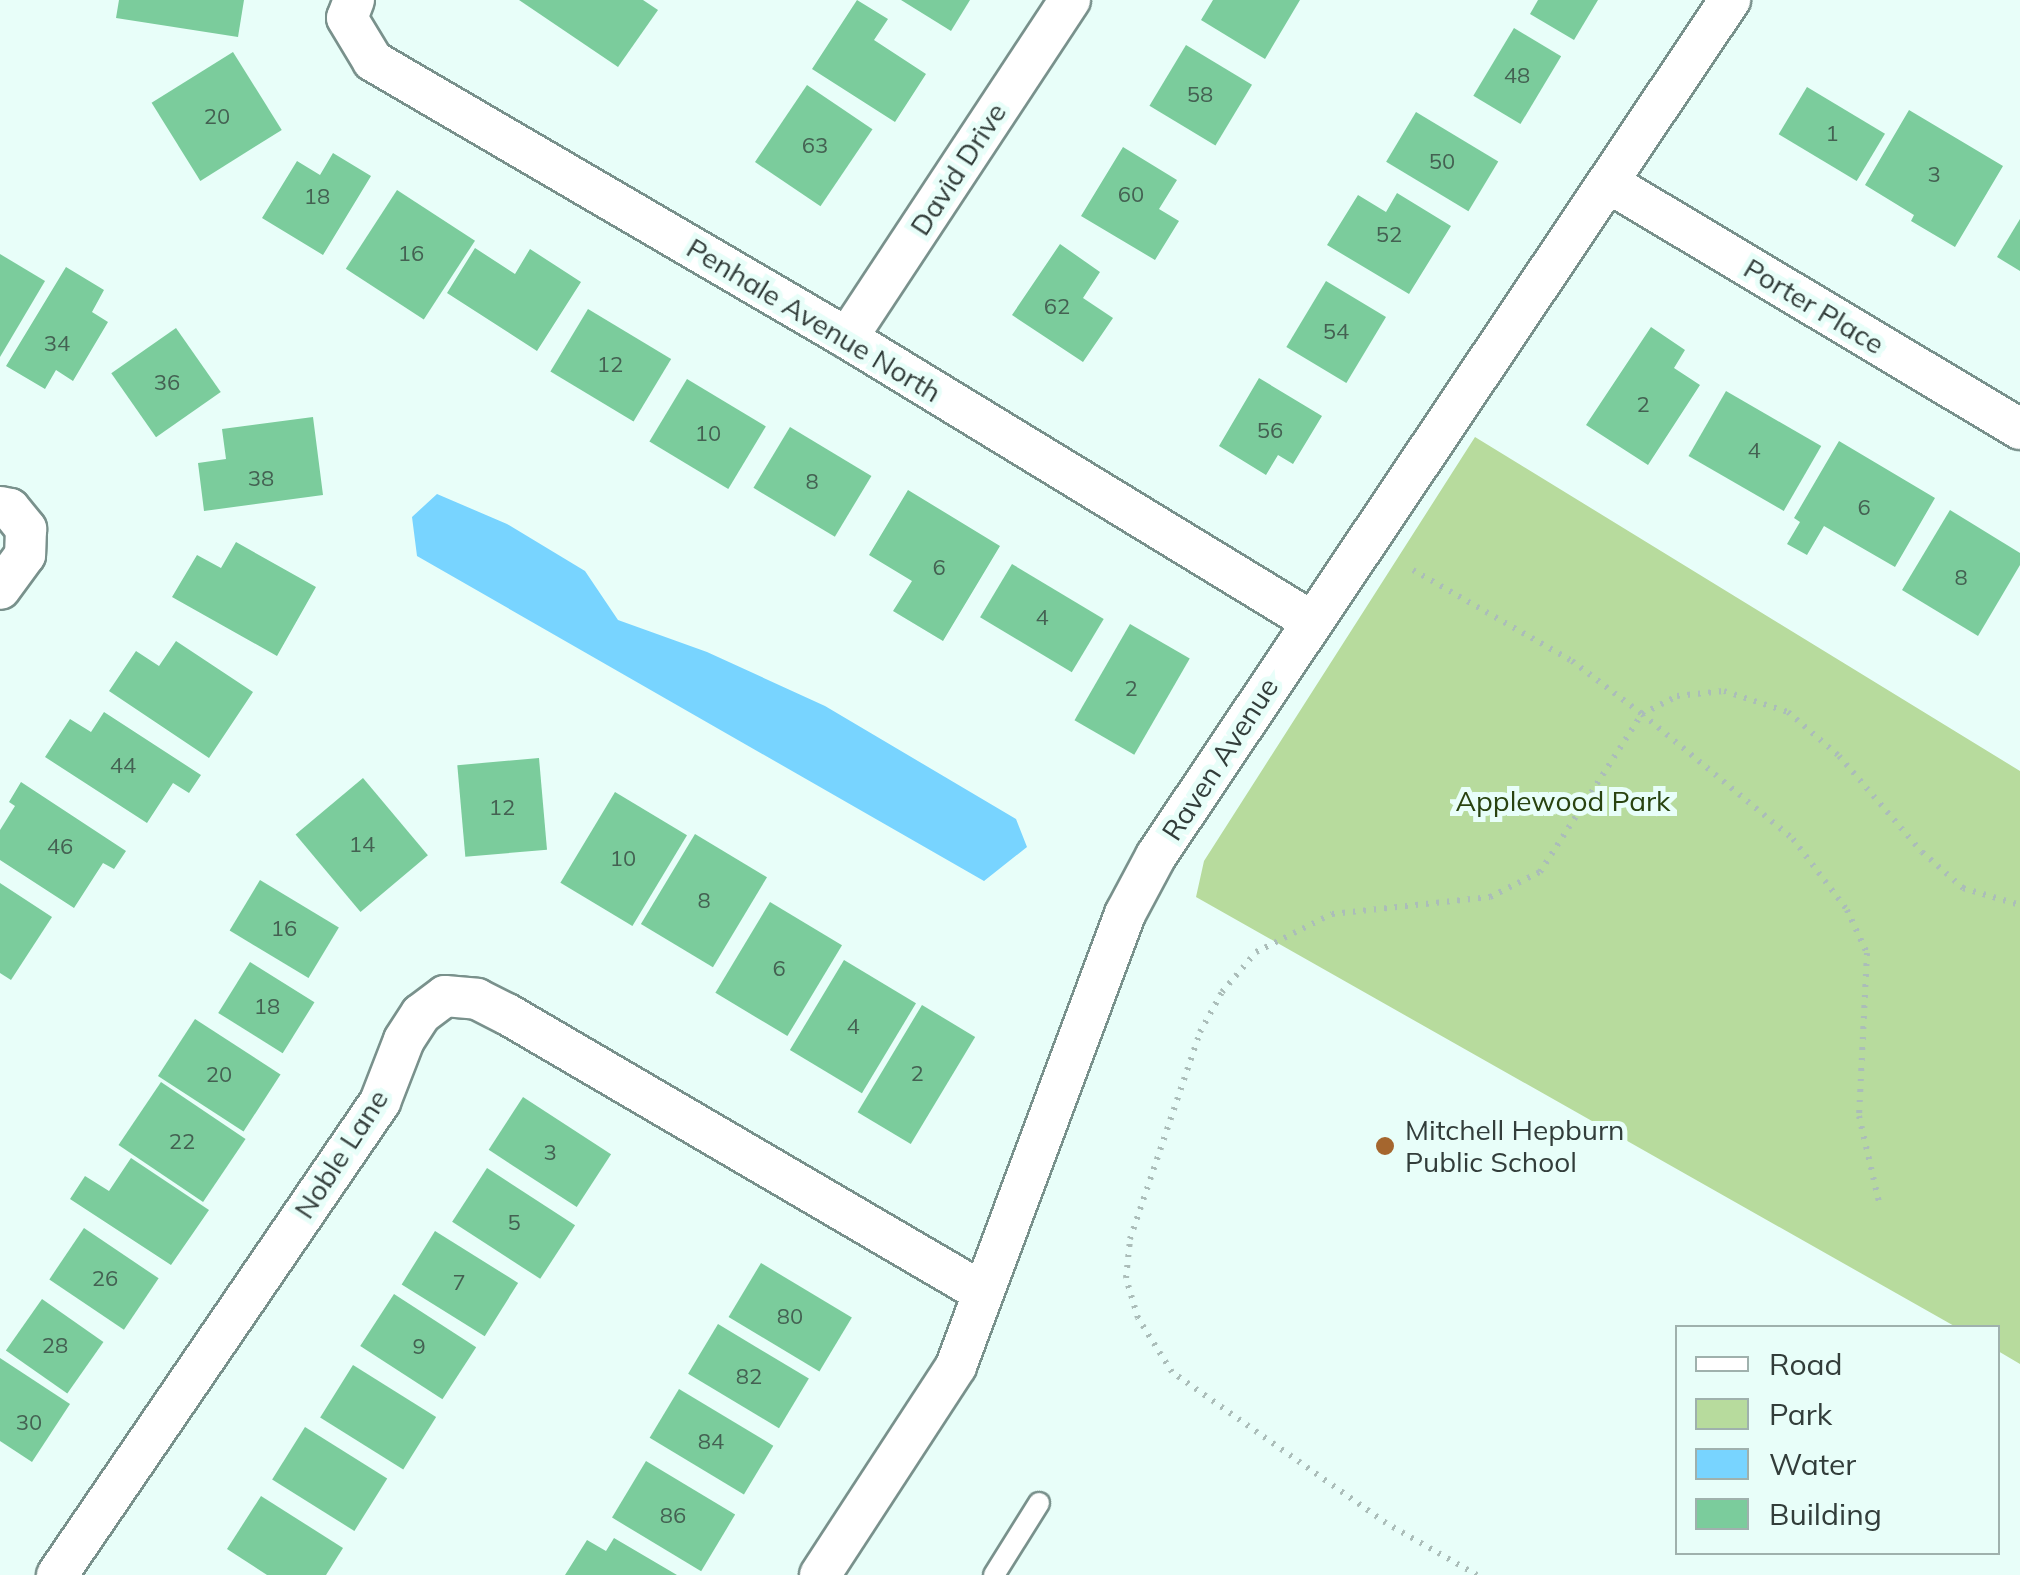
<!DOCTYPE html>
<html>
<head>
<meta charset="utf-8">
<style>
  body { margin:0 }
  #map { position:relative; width:2020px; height:1575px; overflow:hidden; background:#e8fef9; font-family:Mulish,sans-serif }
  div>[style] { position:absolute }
  .green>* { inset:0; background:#b7db9d }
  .water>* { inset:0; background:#78d4ff }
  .building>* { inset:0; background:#7bcc9c; transform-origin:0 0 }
  .path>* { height:6px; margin-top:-3px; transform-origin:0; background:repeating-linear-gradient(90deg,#abbdb9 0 2.5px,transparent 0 10.5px) }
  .roads { filter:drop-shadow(2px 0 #79918c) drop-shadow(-2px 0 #79918c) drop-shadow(0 2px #79918c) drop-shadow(0 -2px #79918c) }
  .lane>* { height:20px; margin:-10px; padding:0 10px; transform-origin:10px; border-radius:10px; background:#fff }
  .street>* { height:40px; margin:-20px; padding:0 20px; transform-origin:20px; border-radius:20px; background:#fff }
  .dots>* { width:28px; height:28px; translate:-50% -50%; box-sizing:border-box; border:5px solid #e8fef9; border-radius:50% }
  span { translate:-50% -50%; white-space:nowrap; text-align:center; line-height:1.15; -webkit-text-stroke:10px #e8fef9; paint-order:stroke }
  .number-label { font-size:22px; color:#446152 }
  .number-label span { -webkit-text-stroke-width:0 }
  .street-label { font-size:28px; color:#323d3a }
  .park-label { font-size:28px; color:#294310 }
  .poi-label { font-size:28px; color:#323d3a }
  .left { translate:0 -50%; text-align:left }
  .legend { position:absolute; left:1675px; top:1325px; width:325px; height:230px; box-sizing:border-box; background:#e8fef9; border:2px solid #9fb1ad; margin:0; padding:12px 18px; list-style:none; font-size:30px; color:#323d3a }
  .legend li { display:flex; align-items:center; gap:20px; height:50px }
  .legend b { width:50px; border:2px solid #9fb1ad }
</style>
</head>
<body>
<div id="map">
  <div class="green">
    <div style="clip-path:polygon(1475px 437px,2020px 771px,2020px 1364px,1998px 1351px,1998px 1328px,1956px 1327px,1196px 897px,1204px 861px)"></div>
  </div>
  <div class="water">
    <div style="clip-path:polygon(437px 494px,507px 524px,585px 571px,618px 620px,707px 652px,825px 706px,1016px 819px,1027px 847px,984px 881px,417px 556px,412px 517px)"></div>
  </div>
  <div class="building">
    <div style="clip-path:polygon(119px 0,244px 0,238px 37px,116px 18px)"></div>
    <div style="clip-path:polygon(519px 0,643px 0,658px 10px,618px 67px)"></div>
    <div style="clip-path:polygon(857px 0,888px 19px,874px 40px,926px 74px,895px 122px,812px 69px)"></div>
    <div style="clip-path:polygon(901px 0,970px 0,951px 31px)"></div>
    <div style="clip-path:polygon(1213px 0,1300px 0,1265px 59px,1201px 20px)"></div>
    <div style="clip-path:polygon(1538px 0,1598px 0,1574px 40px,1530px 14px)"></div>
    <div style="left:1514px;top:28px;width:55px;height:79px;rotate:31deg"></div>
    <div style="left:1186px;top:45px;width:77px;height:71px;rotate:31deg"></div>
    <div style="left:233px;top:52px;width:92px;height:96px;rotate:58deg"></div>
    <div style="left:807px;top:85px;width:79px;height:93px;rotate:34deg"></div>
    <div style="left:1807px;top:87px;width:91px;height:55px;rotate:31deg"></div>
    <div style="clip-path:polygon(1909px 110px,2003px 166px,1955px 247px,1911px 221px,1914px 215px,1865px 185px)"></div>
    <div style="left:1416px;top:112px;width:96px;height:58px;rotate:31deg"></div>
    <div style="clip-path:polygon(1123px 147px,1177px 180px,1159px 209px,1179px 221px,1155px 260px,1081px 216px)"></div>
    <div style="clip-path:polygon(333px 153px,371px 176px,323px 255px,262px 218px,297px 161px,320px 175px)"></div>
    <div style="left:397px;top:190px;width:93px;height:94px;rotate:33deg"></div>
    <div style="clip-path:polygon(1397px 193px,1451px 226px,1409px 294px,1327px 245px,1358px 195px,1386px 212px)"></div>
    <div style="clip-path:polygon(2020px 219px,2020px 271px,1997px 257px)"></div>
    <div style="clip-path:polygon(1060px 244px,1100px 272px,1083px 298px,1113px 318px,1083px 362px,1012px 315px)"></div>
    <div style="clip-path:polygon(475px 248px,515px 274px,530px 249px,581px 282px,537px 351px,447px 293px)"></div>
    <div style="clip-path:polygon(0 254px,45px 281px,0 357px)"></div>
    <div style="clip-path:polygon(66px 267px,104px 290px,92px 312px,108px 322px,73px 381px,56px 370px,45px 389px,6px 366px)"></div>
    <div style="left:1326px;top:281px;width:70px;height:77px;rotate:31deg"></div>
    <div style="left:588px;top:309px;width:97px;height:73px;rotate:31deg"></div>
    <div style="clip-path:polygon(1651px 327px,1685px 350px,1674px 368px,1700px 385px,1648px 465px,1586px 425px)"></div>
    <div style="left:176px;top:328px;width:78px;height:79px;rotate:55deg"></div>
    <div style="clip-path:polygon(1259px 378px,1322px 416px,1293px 464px,1278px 455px,1266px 475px,1219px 446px)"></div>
    <div style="left:687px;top:379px;width:92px;height:73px;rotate:31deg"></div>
    <div style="left:1726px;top:391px;width:110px;height:75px;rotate:30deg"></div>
    <div style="clip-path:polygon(313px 417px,323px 495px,204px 511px,198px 463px,226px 459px,222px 429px)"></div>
    <div style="left:790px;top:427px;width:95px;height:71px;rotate:31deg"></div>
    <div style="clip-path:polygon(1839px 441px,1935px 498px,1895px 567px,1824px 526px,1807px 555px,1787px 544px,1800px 522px,1794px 518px)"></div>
    <div style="clip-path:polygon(908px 490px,1000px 546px,943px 641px,893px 611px,912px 581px,869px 555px)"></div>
    <div style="clip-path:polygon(1950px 510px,2020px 553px,2020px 565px,1978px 636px,1902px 590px)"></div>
    <div style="clip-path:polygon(236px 542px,316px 587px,277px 656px,172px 597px,197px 555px,221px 568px)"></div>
    <div style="left:1012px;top:564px;width:107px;height:62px;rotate:31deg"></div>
    <div style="left:1130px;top:624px;width:69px;height:111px;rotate:30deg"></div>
    <div style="clip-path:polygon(176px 641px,253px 692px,209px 758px,109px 691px,136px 651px,159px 666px)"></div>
    <div style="clip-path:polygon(104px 712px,201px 775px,189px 793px,173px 783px,147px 823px,45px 757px,70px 719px,91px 732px)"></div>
    <div style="left:539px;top:758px;width:92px;height:82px;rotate:85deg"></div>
    <div style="left:363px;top:778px;width:101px;height:88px;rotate:50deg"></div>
    <div style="clip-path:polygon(21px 782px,126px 851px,114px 869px,103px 863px,74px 908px,0 860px,0 830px,15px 806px,9px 802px)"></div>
    <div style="left:615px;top:792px;width:84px;height:106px;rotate:31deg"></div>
    <div style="left:695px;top:834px;width:84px;height:105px;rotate:31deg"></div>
    <div style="left:260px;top:880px;width:92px;height:59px;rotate:31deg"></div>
    <div style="clip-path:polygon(0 883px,52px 917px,11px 980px,0 973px)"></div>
    <div style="left:770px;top:902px;width:84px;height:106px;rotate:31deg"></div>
    <div style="left:844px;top:960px;width:84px;height:105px;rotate:31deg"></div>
    <div style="left:250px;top:962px;width:76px;height:60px;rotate:32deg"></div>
    <div style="left:922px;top:1005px;width:62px;height:125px;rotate:31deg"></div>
    <div style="left:195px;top:1019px;width:102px;height:68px;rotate:33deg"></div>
    <div style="left:161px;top:1082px;width:102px;height:76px;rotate:34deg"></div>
    <div style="left:523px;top:1097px;width:105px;height:63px;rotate:33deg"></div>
    <div style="clip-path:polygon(131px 1158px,209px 1210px,171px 1265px,70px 1199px,85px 1176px,109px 1191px)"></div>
    <div style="left:487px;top:1168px;width:105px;height:64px;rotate:33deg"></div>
    <div style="left:84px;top:1228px;width:90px;height:62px;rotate:34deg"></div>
    <div style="left:435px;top:1231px;width:98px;height:63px;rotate:32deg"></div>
    <div style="left:761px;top:1263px;width:106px;height:63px;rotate:31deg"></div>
    <div style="left:394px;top:1294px;width:98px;height:62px;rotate:33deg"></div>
    <div style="left:42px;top:1299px;width:75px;height:63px;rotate:35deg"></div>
    <div style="left:718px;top:1324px;width:106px;height:58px;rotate:31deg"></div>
    <div style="clip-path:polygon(0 1358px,70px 1404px,32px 1462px,0 1441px)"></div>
    <div style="left:353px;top:1365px;width:98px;height:62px;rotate:32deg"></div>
    <div style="left:679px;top:1389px;width:110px;height:57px;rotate:31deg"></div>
    <div style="left:305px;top:1427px;width:97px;height:62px;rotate:32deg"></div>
    <div style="left:646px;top:1461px;width:104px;height:66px;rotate:31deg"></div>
    <div style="clip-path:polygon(261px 1496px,343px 1548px,326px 1575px,267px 1575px,227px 1549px)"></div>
    <div style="clip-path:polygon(614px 1538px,677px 1575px,565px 1575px,587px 1540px,606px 1551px)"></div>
  </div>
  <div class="path">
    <div style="left:1413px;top:570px;width:183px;rotate:29.8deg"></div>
    <div style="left:1572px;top:661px;width:88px;rotate:37.1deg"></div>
    <div style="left:1642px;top:714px;width:196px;rotate:39.6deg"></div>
    <div style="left:1793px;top:839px;width:89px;rotate:52.7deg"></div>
    <div style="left:1847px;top:910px;width:47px;rotate:65.1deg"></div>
    <div style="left:1867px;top:953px;width:163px;rotate:92.8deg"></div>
    <div style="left:1859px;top:1116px;width:92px;rotate:76.9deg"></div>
    <div style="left:1477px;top:1575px;width:105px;rotate:-150.3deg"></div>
    <div style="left:1386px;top:1523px;width:262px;rotate:-144.8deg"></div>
    <div style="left:1172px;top:1372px;width:64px;rotate:-122.2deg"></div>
    <div style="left:1138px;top:1318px;width:42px;rotate:-106.7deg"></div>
    <div style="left:1126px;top:1278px;width:39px;rotate:-84deg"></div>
    <div style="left:1130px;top:1239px;width:219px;rotate:-71.3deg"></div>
    <div style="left:1200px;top:1032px;width:46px;rotate:-61.2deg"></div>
    <div style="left:1222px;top:992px;width:52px;rotate:-49.6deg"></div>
    <div style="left:1256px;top:952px;width:85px;rotate:-26.6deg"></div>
    <div style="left:1332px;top:914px;width:159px;rotate:-6.1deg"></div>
    <div style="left:1490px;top:897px;width:56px;rotate:-26.6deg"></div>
    <div style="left:1540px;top:872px;width:188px;rotate:-57.2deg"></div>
    <div style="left:1642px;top:714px;width:39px;rotate:-27deg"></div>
    <div style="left:1677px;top:696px;width:47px;rotate:-6.1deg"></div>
    <div style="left:1724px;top:691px;width:67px;rotate:18.2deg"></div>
    <div style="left:1788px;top:712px;width:67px;rotate:40.8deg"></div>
    <div style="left:1839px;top:756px;width:127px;rotate:49.2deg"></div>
    <div style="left:1922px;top:852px;width:55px;rotate:41.3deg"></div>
    <div style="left:1963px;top:888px;width:59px;rotate:16.6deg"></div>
  </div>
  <div class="roads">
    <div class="lane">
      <div style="left:994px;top:1575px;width:85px;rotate:-58deg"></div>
    </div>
    <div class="street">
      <div style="left:354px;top:0;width:19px;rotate:111deg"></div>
      <div style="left:347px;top:18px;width:50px;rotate:58.8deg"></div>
      <div style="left:373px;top:61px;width:549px;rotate:30.3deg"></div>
      <div style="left:847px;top:338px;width:543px;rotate:31.38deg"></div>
      <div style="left:1609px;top:183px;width:479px;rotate:30.9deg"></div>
      <div style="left:847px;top:338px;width:405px;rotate:-56.6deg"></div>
      <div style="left:0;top:507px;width:10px;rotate:11deg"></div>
      <div style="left:10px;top:509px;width:26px;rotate:51deg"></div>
      <div style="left:26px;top:529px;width:26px;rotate:92deg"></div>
      <div style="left:25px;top:555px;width:42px;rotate:126.3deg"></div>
      <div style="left:57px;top:1575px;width:573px;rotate:-55.67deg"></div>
      <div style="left:380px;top:1102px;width:66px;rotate:-68.8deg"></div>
      <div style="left:404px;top:1040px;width:31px;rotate:-57deg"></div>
      <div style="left:421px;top:1014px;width:30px;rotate:-37deg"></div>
      <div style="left:445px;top:996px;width:32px;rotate:5deg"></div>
      <div style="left:477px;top:999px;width:34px;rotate:27deg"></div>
      <div style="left:507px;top:1014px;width:550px;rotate:30.34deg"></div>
      <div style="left:820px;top:1575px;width:249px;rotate:-56.9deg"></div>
      <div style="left:956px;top:1366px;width:483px;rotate:-69.5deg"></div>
      <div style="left:1125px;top:914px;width:66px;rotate:-61.9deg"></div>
      <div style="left:1156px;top:856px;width:1031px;rotate:-56.16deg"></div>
    </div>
  </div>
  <div class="dots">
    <div style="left:1385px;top:1146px;background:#a5662e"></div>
  </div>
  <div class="number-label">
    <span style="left:1517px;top:76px">48</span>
    <span style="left:1200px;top:95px">58</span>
    <span style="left:217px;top:117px">20</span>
    <span style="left:1832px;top:134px">1</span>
    <span style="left:815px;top:146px">63</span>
    <span style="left:1442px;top:162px">50</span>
    <span style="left:1934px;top:175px">3</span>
    <span style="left:1131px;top:195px">60</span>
    <span style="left:317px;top:197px">18</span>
    <span style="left:1389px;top:235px">52</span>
    <span style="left:411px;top:254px">16</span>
    <span style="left:1057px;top:307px">62</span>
    <span style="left:1336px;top:332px">54</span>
    <span style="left:57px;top:344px">34</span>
    <span style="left:610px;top:365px">12</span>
    <span style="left:167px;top:383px">36</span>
    <span style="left:1643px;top:405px">2</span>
    <span style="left:1270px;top:431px">56</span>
    <span style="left:708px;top:434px">10</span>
    <span style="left:1754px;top:451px">4</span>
    <span style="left:261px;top:479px">38</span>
    <span style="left:812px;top:482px">8</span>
    <span style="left:1864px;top:508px">6</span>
    <span style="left:939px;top:568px">6</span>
    <span style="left:1961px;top:578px">8</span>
    <span style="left:1042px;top:618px">4</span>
    <span style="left:1131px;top:689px">2</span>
    <span style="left:123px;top:766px">44</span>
    <span style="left:502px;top:808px">12</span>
    <span style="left:362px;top:845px">14</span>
    <span style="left:60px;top:847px">46</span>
    <span style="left:623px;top:859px">10</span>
    <span style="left:704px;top:901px">8</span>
    <span style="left:284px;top:929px">16</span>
    <span style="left:779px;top:969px">6</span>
    <span style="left:267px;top:1007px">18</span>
    <span style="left:853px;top:1027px">4</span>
    <span style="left:917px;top:1074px">2</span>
    <span style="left:219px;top:1075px">20</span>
    <span style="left:182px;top:1142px">22</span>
    <span style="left:550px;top:1153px">3</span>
    <span style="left:514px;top:1223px">5</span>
    <span style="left:105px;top:1279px">26</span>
    <span style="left:459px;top:1283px">7</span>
    <span style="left:790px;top:1317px">80</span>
    <span style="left:55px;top:1346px">28</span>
    <span style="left:419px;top:1347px">9</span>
    <span style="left:749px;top:1377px">82</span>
    <span style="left:29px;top:1423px">30</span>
    <span style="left:711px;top:1442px">84</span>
    <span style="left:673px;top:1516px">86</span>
  </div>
  <div class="street-label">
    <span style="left:958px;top:169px;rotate:-57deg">David Drive</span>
    <span style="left:1814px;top:306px;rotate:31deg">Porter Place</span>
    <span style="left:814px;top:320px;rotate:31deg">Penhale Avenue North</span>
    <span style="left:1220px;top:759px;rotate:-57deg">Raven Avenue</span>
    <span style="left:341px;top:1154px;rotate:-57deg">Noble Lane</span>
  </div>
  <div class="park-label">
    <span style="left:1563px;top:801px">Applewood Park</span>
  </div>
  <div class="poi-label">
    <span class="left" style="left:1405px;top:1146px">Mitchell Hepburn<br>Public School</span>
  </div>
  <ul class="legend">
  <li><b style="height:12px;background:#fff"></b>Road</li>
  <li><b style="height:28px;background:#b7db9d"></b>Park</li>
  <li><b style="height:28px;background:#78d4ff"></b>Water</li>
  <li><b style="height:28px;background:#7bcc9c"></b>Building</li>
  </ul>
</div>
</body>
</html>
